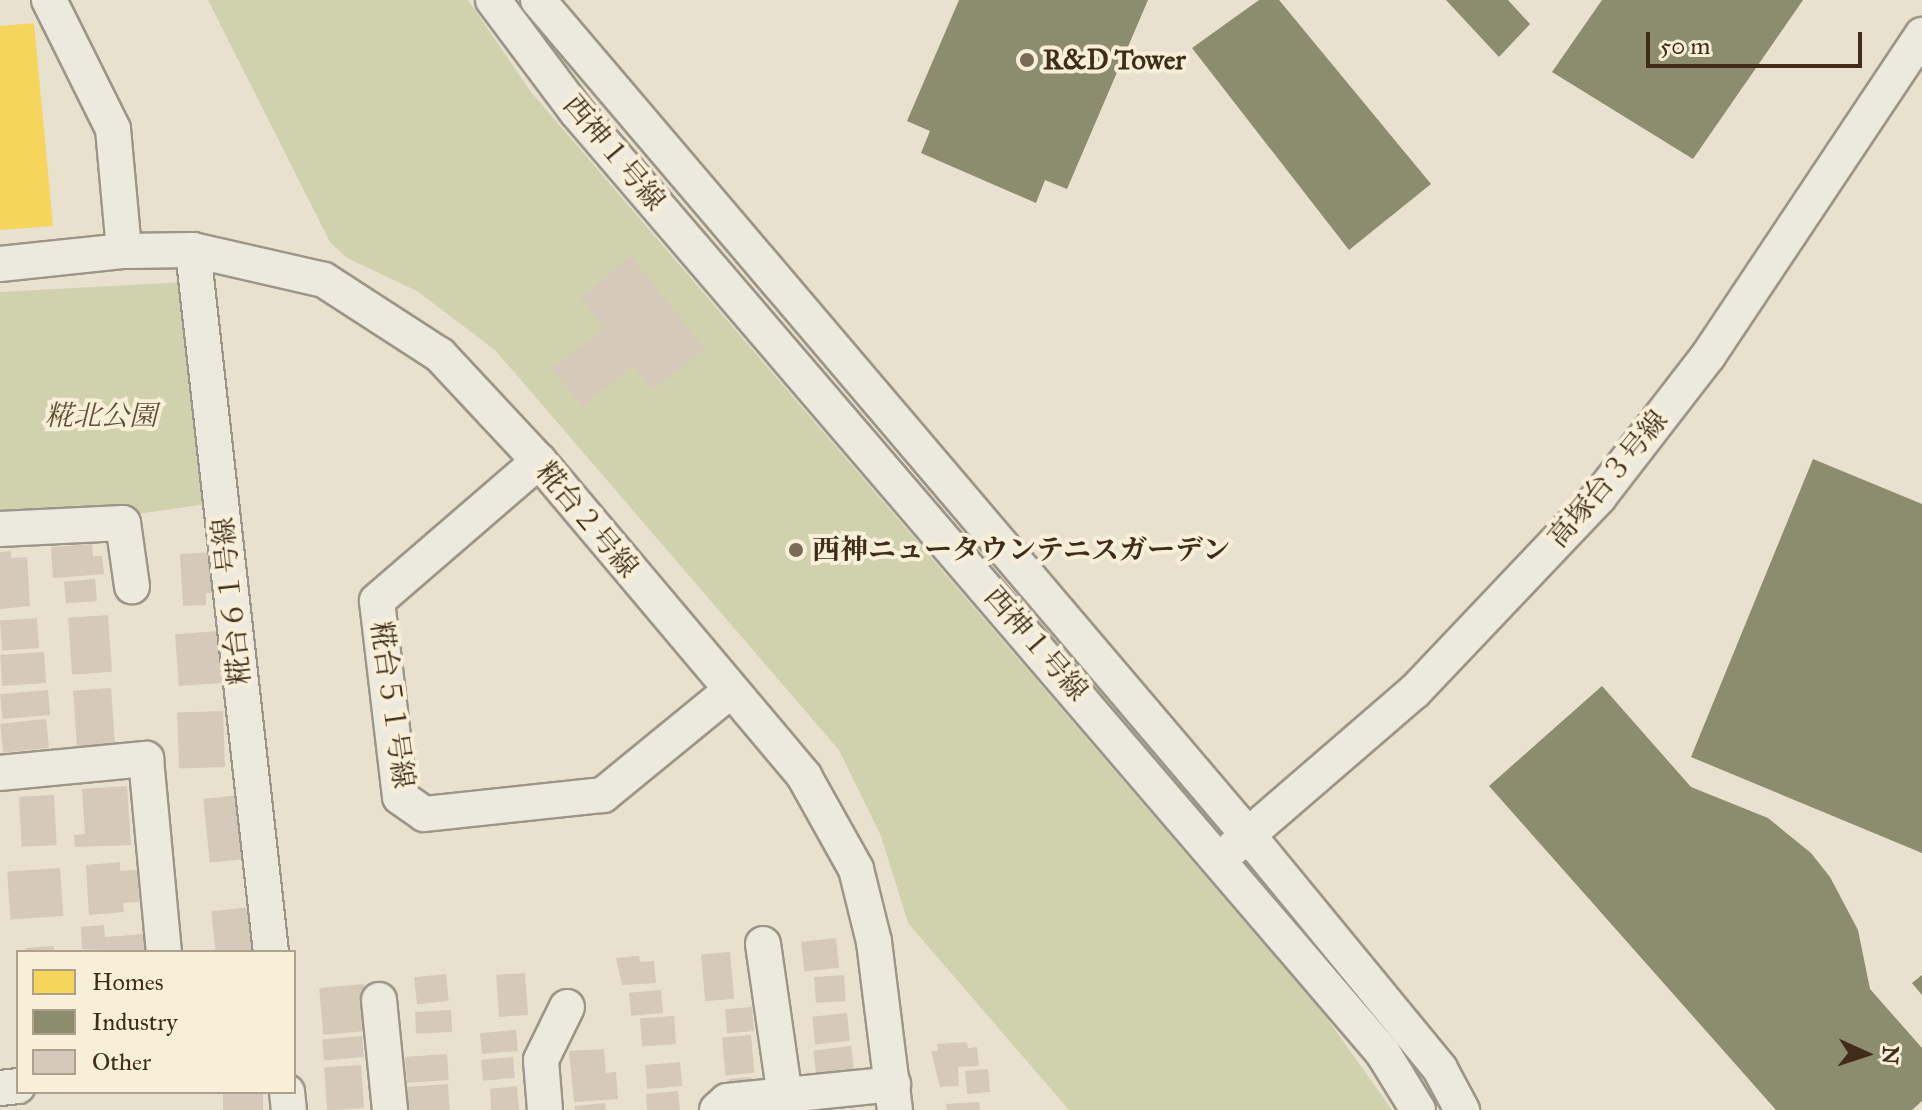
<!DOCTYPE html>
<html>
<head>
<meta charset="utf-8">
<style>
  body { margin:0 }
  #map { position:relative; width:1922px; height:1110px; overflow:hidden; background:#e7e1cd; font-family:"IM FELL Great Primer","Noto Serif JP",serif }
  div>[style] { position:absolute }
  .green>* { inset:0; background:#cfd2ad }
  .homes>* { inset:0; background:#f6d55c }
  .industry>* { inset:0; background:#8c8c6e }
  .building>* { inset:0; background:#d5c9b9; transform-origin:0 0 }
  .roads { filter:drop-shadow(2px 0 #9c9688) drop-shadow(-2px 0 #9c9688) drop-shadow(0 2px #9c9688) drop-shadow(0 -2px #9c9688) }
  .minor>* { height:34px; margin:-17px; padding:0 17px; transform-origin:17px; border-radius:17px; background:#ece9de }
  .dots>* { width:22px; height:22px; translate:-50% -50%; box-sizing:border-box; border:4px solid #f7efd7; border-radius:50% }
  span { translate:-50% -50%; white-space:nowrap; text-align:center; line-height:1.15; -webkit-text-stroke:8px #f7efd7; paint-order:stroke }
  .poi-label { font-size:28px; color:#402c18; font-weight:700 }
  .left { translate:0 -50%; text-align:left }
  .street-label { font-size:28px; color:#402c18 }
  .park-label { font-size:28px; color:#5f5236; font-style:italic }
  .legend { position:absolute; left:16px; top:950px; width:280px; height:144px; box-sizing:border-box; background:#f7efd7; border:2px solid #aea18b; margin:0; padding:10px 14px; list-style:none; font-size:24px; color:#402c18 }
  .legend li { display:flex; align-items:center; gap:16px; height:40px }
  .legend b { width:40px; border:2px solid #aea18b }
  .north { position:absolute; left:1826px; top:1014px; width:80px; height:80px; -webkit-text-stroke:6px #f7efd7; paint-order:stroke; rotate:93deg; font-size:22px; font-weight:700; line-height:32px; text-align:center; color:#402c18 }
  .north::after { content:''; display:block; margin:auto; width:28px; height:36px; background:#402c18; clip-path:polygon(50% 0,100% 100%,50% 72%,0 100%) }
  .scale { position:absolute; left:1646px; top:32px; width:216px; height:36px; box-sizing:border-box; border:4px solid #402c18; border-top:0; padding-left:10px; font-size:24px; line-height:28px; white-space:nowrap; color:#402c18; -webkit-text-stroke:6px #f7efd7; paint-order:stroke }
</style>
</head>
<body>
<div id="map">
  <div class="green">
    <div style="clip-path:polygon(208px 0,468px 0,531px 92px,1326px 1017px,1392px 1110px,1069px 1110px,908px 923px,881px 836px,839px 750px,495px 350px,417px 291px,347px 258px,330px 242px)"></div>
    <div style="clip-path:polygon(186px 282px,212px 503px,124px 516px,0 523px,0 292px)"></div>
  </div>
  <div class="homes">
    <div style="clip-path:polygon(34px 23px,53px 226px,0 230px,0 26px)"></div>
  </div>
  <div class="industry">
    <div style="clip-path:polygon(959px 0,1148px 0,1067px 189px,1045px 180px,1036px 203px,921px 153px,930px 131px,907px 121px)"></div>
    <div style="clip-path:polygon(1259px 0,1279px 0,1431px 184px,1349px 250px,1192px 48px)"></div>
    <div style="clip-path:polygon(1446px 0,1508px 0,1530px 24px,1499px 57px)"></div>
    <div style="clip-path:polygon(1602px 0,1803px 0,1693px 159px,1552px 72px)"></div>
    <div style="clip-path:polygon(1813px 459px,1922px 504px,1922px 853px,1691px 757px)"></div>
    <div style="clip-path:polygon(1602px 686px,1691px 787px,1768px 818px,1811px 853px,1830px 877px,1858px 930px,1870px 989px,1922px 1048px,1922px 1101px,1912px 1110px,1776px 1110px,1489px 786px)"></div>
    <div style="clip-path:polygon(1922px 975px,1922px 995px,1912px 983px)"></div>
  </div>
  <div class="building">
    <div style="clip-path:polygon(631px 256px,705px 349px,653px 390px,633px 365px,582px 407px,552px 369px,604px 328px,580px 298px)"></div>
    <div style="clip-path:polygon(92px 544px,93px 556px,102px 556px,104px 574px,53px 578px,51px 547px)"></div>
    <div style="clip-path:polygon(11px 551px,11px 558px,27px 557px,30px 606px,0 609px,0 552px)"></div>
    <div style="clip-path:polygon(218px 552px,221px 592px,206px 593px,206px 605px,183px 606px,180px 554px)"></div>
    <div style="left:95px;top:579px;width:22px;height:31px;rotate:85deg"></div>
    <div style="left:108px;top:615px;width:57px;height:40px;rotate:86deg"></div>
    <div style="left:37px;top:618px;width:30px;height:37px;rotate:86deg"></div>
    <div style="left:220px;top:631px;width:52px;height:45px;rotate:86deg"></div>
    <div style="left:44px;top:652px;width:31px;height:44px;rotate:86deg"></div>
    <div style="left:111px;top:688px;width:56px;height:38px;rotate:86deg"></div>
    <div style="left:48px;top:690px;width:25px;height:48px;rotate:85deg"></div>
    <div style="left:223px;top:711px;width:56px;height:46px;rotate:88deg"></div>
    <div style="left:46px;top:719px;width:29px;height:46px;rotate:84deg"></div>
    <div style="clip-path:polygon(127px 786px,131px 845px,75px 847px,74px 835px,85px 834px,82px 789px)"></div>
    <div style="left:54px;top:795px;width:50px;height:35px;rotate:87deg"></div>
    <div style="left:241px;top:795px;width:64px;height:38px;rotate:84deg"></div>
    <div style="clip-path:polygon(120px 862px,120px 871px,137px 870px,139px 902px,123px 903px,124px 912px,89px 915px,86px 865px)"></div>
    <div style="left:60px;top:868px;width:48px;height:53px;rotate:86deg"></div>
    <div style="left:251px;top:907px;width:45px;height:40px;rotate:84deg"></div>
    <div style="clip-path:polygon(104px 925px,105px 937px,144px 934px,145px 952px,82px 949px,81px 927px)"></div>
    <div style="left:836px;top:938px;width:30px;height:35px;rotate:84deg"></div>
    <div style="clip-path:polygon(54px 946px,54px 952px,26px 952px,26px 948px)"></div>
    <div style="left:730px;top:952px;width:47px;height:29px;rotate:85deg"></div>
    <div style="clip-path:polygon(639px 956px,640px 962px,654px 961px,656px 983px,622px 985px,616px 958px)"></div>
    <div style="left:525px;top:973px;width:42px;height:29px;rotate:86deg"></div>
    <div style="left:446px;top:974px;width:27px;height:32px;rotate:84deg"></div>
    <div style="left:844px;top:975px;width:26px;height:30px;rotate:86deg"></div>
    <div style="left:364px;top:984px;width:47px;height:45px;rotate:85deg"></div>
    <div style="left:661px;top:990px;width:23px;height:32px;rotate:85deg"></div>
    <div style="left:752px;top:1007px;width:24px;height:27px;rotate:85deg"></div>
    <div style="left:451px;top:1010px;width:22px;height:36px;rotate:87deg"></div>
    <div style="left:847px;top:1013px;width:28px;height:35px;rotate:84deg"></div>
    <div style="left:674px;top:1016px;width:28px;height:34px;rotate:86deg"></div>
    <div style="left:516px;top:1030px;width:21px;height:36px;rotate:85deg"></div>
    <div style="left:751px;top:1035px;width:38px;height:29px;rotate:85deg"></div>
    <div style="left:362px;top:1036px;width:21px;height:40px;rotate:85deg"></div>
    <div style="clip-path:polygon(967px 1042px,968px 1048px,977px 1047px,979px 1066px,958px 1067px,959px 1086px,940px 1087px,931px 1051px,938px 1051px,937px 1044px)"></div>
    <div style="left:851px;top:1046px;width:23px;height:38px;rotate:83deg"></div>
    <div style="clip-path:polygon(604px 1049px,606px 1073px,616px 1072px,618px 1099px,574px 1102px,569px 1051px)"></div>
    <div style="left:447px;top:1054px;width:26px;height:42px;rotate:86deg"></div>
    <div style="left:513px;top:1057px;width:21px;height:32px;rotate:85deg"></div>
    <div style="left:680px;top:1062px;width:24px;height:35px;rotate:85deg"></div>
    <div style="left:361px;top:1065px;width:43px;height:37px;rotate:86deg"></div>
    <div style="left:988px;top:1069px;width:23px;height:23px;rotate:85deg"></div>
    <div style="left:751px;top:1077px;width:11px;height:22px;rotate:85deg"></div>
    <div style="left:448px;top:1084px;width:26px;height:42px;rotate:86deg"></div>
    <div style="clip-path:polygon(517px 1086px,519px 1110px,491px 1110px,490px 1089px)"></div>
    <div style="clip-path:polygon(678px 1091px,680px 1110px,647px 1110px,646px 1094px)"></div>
    <div style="left:223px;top:1092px;width:40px;height:18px"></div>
    <div style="clip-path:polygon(979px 1102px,980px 1110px,947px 1110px,946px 1104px)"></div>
    <div style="clip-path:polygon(605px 1103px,606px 1110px,575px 1110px,574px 1106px)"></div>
  </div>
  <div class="roads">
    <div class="minor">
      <div style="left:49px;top:0;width:144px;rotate:63.6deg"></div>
      <div style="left:113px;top:129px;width:122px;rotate:84.8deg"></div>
      <div style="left:493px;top:0;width:139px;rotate:53.2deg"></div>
      <div style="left:576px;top:111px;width:1240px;rotate:49.41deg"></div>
      <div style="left:1383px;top:1053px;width:67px;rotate:58.4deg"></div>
      <div style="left:538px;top:0;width:1096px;rotate:49.63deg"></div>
      <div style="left:1248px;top:835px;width:303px;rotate:50.6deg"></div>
      <div style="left:1440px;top:1069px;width:47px;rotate:61.8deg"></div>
      <div style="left:193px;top:250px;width:706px;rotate:83.66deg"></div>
      <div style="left:0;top:264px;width:125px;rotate:-6deg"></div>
      <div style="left:124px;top:251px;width:69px;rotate:-0.8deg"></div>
      <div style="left:193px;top:250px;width:134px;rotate:12.9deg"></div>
      <div style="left:324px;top:280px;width:138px;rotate:32.9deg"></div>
      <div style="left:440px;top:355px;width:145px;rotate:47deg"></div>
      <div style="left:539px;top:461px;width:412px;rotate:49.9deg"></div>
      <div style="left:804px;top:776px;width:107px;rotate:60.8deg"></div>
      <div style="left:856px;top:869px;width:75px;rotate:76.1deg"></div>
      <div style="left:874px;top:942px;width:169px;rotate:82.9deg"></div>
      <div style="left:539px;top:461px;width:214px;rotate:139.2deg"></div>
      <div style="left:377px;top:601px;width:197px;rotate:83.3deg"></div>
      <div style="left:400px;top:797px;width:29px;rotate:35deg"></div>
      <div style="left:424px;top:814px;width:180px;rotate:-6.1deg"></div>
      <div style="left:603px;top:795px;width:163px;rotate:-39.3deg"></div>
      <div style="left:0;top:529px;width:123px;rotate:-2.8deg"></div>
      <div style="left:123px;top:523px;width:64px;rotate:81.9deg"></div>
      <div style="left:0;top:773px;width:147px;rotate:-5.5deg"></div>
      <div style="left:146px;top:759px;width:194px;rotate:84.7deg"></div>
      <div style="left:1233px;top:848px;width:240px;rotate:-40.8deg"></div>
      <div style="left:1415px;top:691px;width:267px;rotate:-46.5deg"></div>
      <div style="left:1599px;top:497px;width:178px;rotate:-52.3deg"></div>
      <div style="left:1708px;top:356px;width:386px;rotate:-56.3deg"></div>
      <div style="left:763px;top:944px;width:168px;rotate:81.8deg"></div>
      <div style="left:379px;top:1000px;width:111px;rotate:84.3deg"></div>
      <div style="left:0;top:1088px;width:18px;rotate:-6deg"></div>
      <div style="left:287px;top:1092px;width:18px;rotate:84deg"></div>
      <div style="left:545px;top:1110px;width:50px;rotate:-94.6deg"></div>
      <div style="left:541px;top:1060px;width:59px;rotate:-63.9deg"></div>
      <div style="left:717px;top:1110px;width:13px;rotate:-42deg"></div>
      <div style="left:727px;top:1101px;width:167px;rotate:-5.8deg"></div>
    </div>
  </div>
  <div class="dots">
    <div style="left:1027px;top:60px;background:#7a6b57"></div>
    <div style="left:796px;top:550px;background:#7a6b57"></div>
  </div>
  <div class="poi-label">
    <span class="left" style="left:1043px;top:60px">R&amp;D Tower</span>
    <span class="left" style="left:812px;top:550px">西神ニュータウンテニスガーデン</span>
  </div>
  <div class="street-label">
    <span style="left:614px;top:153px;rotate:50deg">西神１号線</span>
    <span style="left:1608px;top:479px;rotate:-50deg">高塚台３号線</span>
    <span style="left:587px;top:520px;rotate:50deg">糀台２号線</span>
    <span style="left:232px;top:601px;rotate:-96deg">糀台６１号線</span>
    <span style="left:1036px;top:644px;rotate:49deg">西神１号線</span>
    <span style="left:392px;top:705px;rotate:82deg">糀台５１号線</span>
  </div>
  <div class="park-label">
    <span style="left:101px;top:416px">糀北公園</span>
  </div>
  <ul class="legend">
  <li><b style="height:22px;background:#f6d55c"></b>Homes</li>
  <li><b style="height:22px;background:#8c8c6e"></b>Industry</li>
  <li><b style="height:22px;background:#d5c9b9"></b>Other</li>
  </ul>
  <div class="north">N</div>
  <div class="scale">50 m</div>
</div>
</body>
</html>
